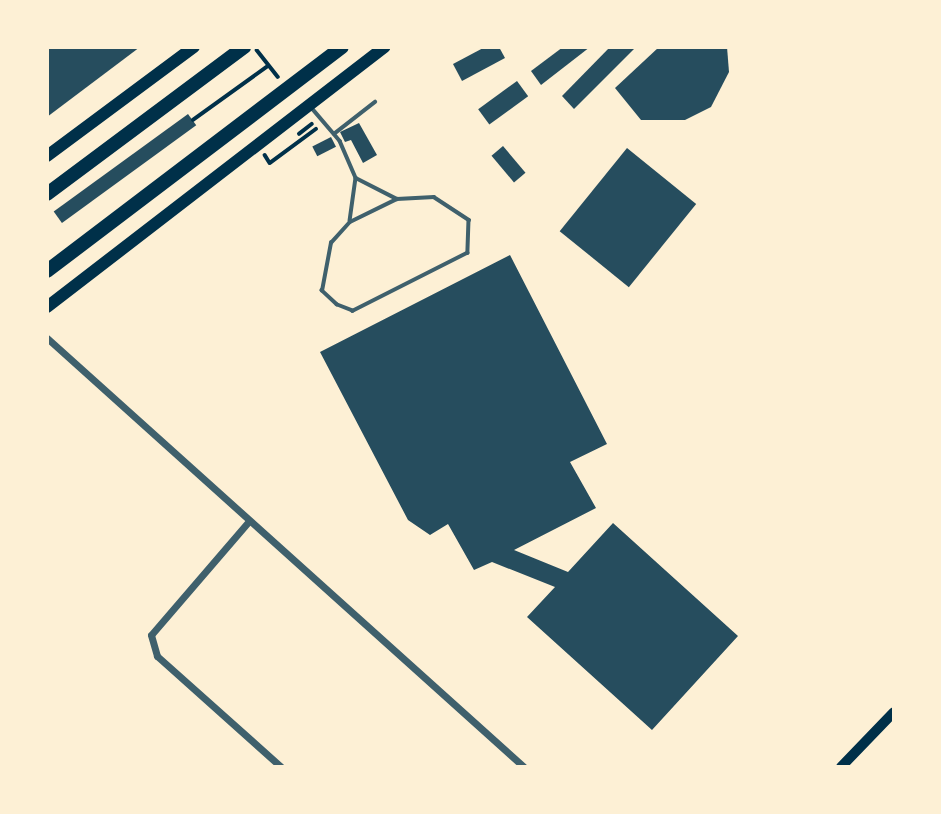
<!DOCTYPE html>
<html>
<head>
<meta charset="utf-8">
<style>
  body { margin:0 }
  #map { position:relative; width:941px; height:814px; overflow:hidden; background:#fdf0d5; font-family:"Source Serif 4",serif }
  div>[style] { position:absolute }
  .building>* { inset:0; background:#264d5e; transform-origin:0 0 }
  .path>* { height:3.5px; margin:-1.75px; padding:0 1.75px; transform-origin:1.75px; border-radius:1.75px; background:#003049 }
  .service>* { height:3.5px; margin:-1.75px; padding:0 1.75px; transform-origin:1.75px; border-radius:1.75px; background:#3f606c }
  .minor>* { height:7px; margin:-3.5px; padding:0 3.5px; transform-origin:3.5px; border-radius:3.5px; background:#3f606c }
  .secondary>* { height:10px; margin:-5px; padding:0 5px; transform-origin:5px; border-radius:5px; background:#003049 }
  .trunk>* { height:12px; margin:-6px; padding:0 6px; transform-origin:6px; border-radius:6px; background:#003049 }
  .motorway>* { height:14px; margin:-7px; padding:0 7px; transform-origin:7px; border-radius:7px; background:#003049 }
  span { translate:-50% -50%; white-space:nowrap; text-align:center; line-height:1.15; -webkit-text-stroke:7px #fdf0d5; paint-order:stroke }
  .frame { position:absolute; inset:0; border:49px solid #fdf0d5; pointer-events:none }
</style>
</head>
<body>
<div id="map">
  <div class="building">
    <div style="clip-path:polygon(47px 47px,140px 47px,47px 117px)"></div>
    <div style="clip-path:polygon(485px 47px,499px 47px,505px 58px,462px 81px,453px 64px)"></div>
    <div style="clip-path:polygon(563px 47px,590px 47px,541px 85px,531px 71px)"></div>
    <div style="clip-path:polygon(610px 47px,636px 47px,574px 109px,562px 96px)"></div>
    <div style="clip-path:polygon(659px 47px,727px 47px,729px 72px,711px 107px,685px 120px,641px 120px,615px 88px)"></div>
    <div style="left:517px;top:81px;width:19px;height:48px;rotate:54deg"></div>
    <div style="left:188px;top:114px;width:14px;height:166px;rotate:54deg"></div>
    <div style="clip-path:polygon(359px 123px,377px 155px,363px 163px,351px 140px,345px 142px,340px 132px)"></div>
    <div style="left:331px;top:137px;width:11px;height:21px;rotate:63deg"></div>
    <div style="left:503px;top:146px;width:35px;height:15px;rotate:50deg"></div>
    <div style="left:627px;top:148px;width:89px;height:107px;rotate:39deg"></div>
    <div style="clip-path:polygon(510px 255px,607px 444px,570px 462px,596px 508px,514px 550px,568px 572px,613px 523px,738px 636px,652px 730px,527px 617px,555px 587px,492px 562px,474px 570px,448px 524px,430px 535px,408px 520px,320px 352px)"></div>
  </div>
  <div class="path">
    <div style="left:257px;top:50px;width:34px;rotate:52deg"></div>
    <div style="left:193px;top:120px;width:92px;rotate:-35.8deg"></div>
    <div style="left:299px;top:134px;width:16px;rotate:-38deg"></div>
    <div style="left:265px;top:155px;width:9px;rotate:58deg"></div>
    <div style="left:270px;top:163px;width:57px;rotate:-36.5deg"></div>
  </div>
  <div class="service">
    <div style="left:311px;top:107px;width:45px;rotate:49.5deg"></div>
    <div style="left:340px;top:141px;width:40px;rotate:66.6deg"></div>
    <div style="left:356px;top:178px;width:43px;rotate:97.9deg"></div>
    <div style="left:334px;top:134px;width:52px;rotate:-38deg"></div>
    <div style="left:356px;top:178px;width:46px;rotate:27.1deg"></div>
    <div style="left:434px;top:197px;width:42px;rotate:33.3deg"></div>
    <div style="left:469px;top:220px;width:33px;rotate:92deg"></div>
    <div style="left:468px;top:253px;width:129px;rotate:153.2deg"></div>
    <div style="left:353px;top:311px;width:17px;rotate:-159deg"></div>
    <div style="left:337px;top:305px;width:21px;rotate:-137deg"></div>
    <div style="left:322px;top:291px;width:49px;rotate:-79.4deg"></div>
    <div style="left:331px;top:243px;width:28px;rotate:-48deg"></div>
    <div style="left:350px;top:222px;width:52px;rotate:-26.1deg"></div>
    <div style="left:397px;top:199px;width:37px;rotate:-3deg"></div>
  </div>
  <div class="minor">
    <div style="left:47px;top:338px;width:642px;rotate:41.97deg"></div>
    <div style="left:249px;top:521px;width:150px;rotate:130.7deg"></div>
    <div style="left:151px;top:635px;width:22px;rotate:74deg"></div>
    <div style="left:157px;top:656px;width:166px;rotate:41.8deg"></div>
  </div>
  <div class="secondary">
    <div style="left:841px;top:767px;width:76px;rotate:-46.1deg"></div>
  </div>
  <div class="trunk">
    <div style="left:47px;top:156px;width:183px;rotate:-36.6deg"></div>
    <div style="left:47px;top:307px;width:426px;rotate:-37.6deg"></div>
  </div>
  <div class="motorway">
    <div style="left:47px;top:194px;width:246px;rotate:-36.7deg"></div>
    <div style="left:47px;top:271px;width:370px;rotate:-37.2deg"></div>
  </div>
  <div class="frame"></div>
</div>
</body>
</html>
